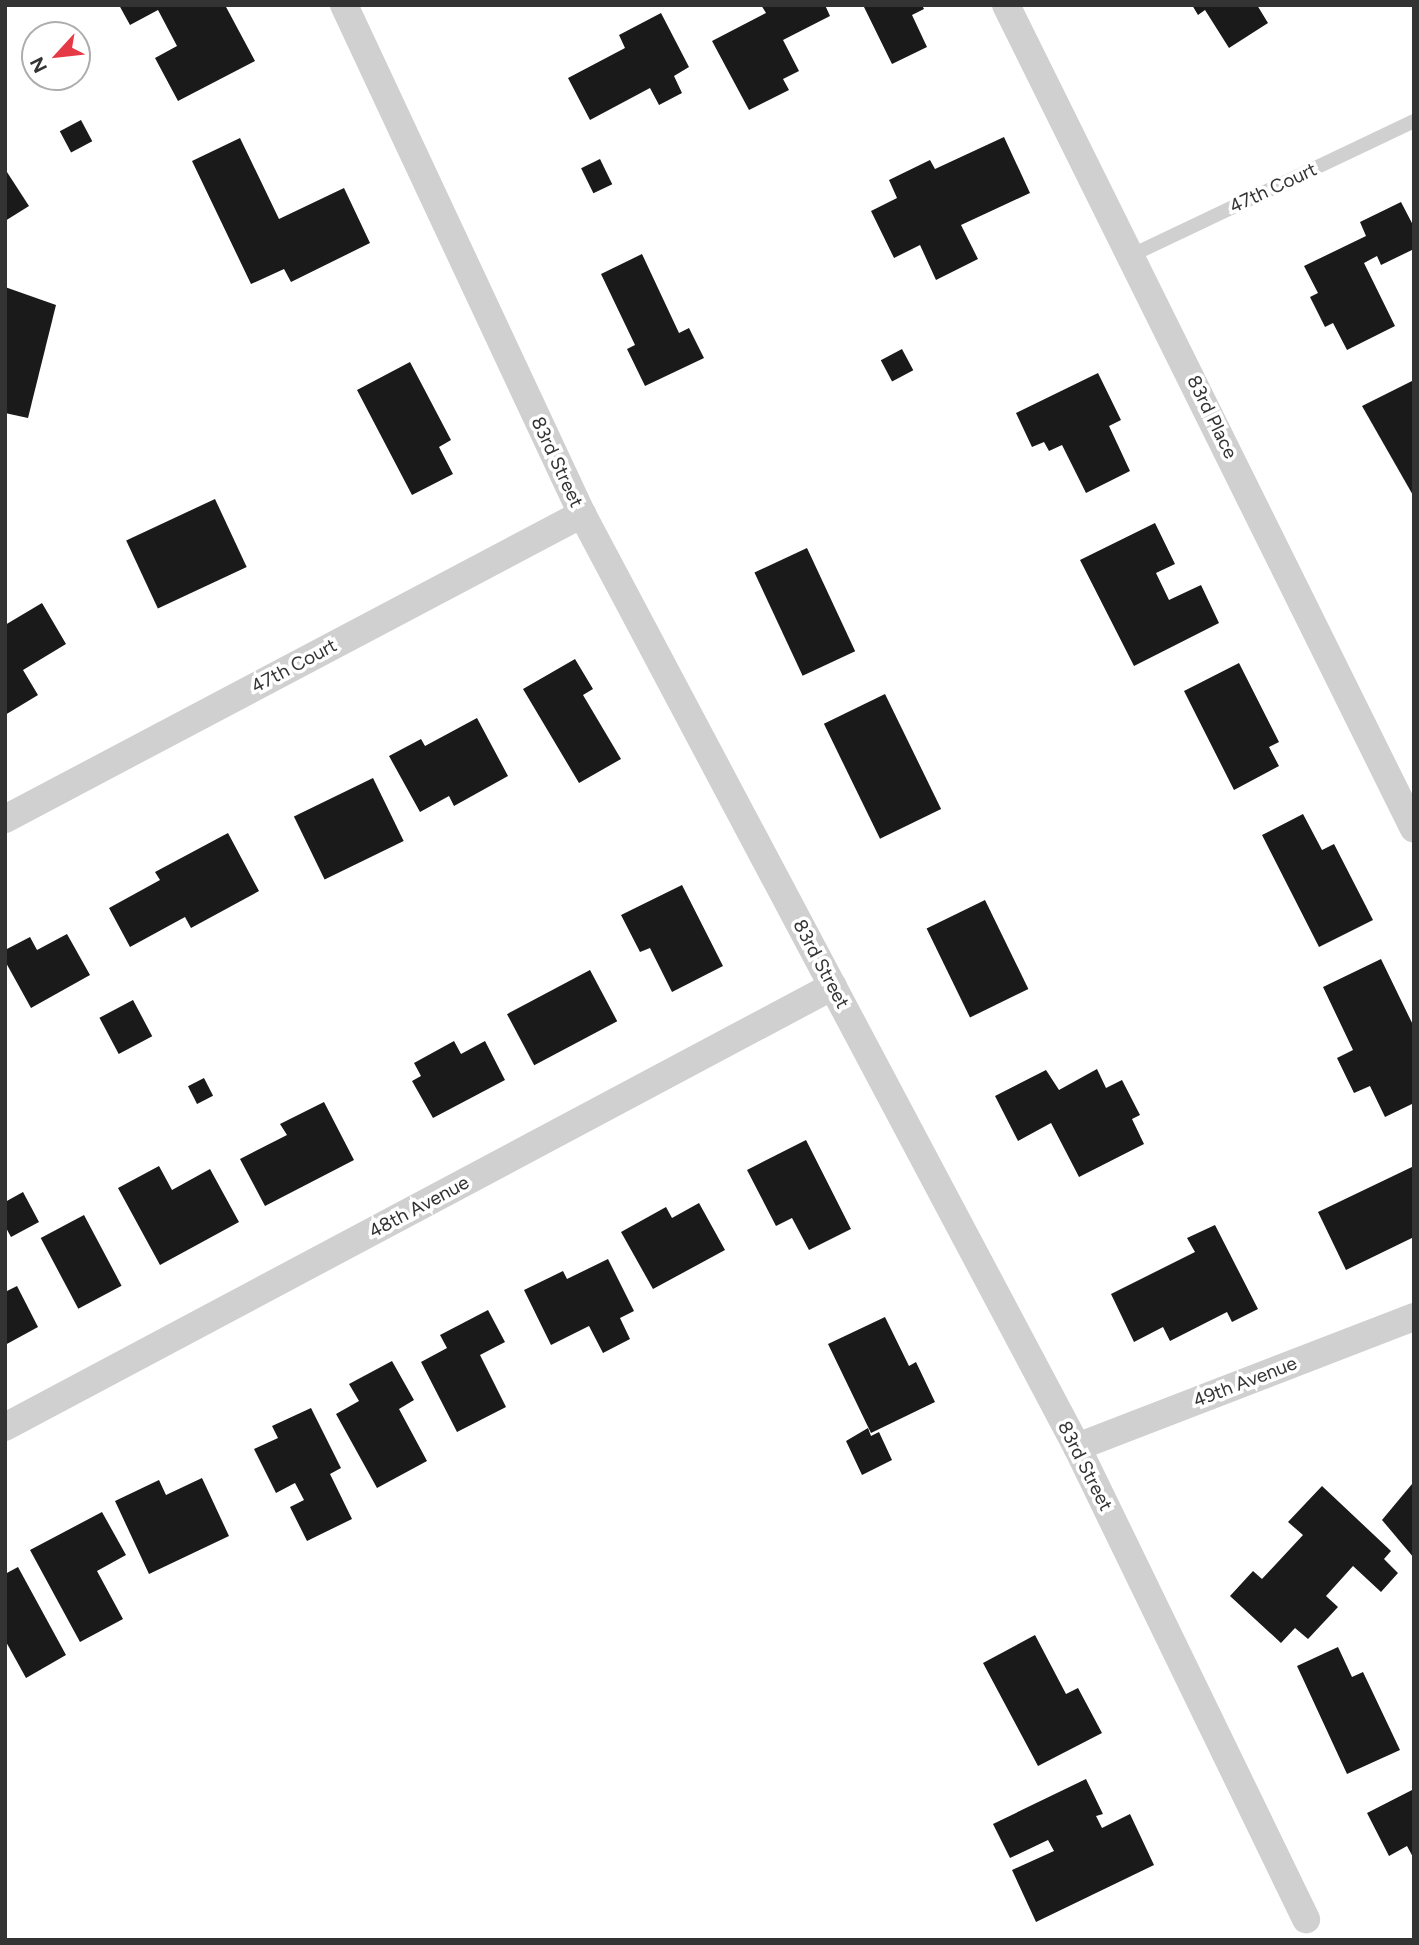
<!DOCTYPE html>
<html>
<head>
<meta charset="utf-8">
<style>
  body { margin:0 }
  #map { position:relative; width:1419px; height:1945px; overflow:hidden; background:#fff; font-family:Figtree,sans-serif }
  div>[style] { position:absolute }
  .building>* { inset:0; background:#1a1a1a; transform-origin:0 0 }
  .service>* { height:14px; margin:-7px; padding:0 7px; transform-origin:7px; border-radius:7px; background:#d0d0d0 }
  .minor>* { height:28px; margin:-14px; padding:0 14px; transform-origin:14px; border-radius:14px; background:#d0d0d0 }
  span { translate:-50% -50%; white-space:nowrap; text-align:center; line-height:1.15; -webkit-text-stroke:7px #fff; paint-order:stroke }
  .street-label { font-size:19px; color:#333 }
  .frame { position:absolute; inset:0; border:7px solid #333; pointer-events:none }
  .north { position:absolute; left:21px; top:21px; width:70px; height:70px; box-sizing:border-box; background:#fff; border:2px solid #adadad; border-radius:50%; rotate:243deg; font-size:19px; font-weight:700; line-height:28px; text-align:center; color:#333 }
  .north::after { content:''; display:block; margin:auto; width:24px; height:32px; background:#e63946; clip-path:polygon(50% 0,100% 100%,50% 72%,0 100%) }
</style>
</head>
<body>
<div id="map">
  <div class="building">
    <div style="clip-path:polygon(119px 5px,225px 5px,255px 61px,178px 101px,155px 58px,177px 46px,158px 10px,130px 25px)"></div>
    <div style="clip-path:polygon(761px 5px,825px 5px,830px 16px,783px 40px,799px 71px,783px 79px,789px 90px,749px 110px,712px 41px,766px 13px)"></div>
    <div style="clip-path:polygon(863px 5px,922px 5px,924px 9px,912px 15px,927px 47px,892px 64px)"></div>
    <div style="clip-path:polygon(1192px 5px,1257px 5px,1268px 23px,1229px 48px,1205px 10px,1198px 15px)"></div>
    <div style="clip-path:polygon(661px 13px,689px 67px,674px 76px,682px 93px,659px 105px,650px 88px,590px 120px,568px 78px,625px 48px,619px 35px)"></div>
    <div style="left:81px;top:120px;width:24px;height:24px;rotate:62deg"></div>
    <div style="clip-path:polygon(1004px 137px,1030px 193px,961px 225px,978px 259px,936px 280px,920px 245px,894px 258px,871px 211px,897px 198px,889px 180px,930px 160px,935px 169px)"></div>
    <div style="clip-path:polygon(240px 138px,279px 219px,344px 188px,370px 243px,291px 282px,284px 269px,251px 284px,192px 161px)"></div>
    <div style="left:600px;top:159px;width:28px;height:21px;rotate:64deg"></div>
    <div style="clip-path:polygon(5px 169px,29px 206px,5px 221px)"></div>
    <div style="clip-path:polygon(1401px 202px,1414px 227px,1414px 249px,1381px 265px,1377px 256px,1364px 263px,1395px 326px,1347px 350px,1333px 323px,1325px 327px,1310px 297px,1318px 293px,1304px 266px,1366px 236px,1360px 222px)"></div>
    <div style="clip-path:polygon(642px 254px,679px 333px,689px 328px,704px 358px,645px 386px,627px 349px,635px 345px,601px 274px)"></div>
    <div style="clip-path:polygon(5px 287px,56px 305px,28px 418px,5px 413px)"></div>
    <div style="left:902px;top:349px;width:24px;height:24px;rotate:62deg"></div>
    <div style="clip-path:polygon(410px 362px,451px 440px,439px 447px,453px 474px,412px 495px,357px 390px)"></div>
    <div style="clip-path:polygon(1098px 373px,1121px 420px,1109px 426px,1130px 471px,1086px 493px,1062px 445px,1049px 451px,1044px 442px,1032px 447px,1016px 413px)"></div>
    <div style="clip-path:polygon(1414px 380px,1414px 497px,1362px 406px)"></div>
    <div style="left:215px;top:499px;width:75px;height:98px;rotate:65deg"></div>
    <div style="clip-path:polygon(1155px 523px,1175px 564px,1156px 573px,1169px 600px,1201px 585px,1219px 623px,1134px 666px,1080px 560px)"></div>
    <div style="left:807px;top:548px;width:114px;height:58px;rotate:65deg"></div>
    <div style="clip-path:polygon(42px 603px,66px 644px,23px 670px,38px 695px,5px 715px,5px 625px)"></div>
    <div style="clip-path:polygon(575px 659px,593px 689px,583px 695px,621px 759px,579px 783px,523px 689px)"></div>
    <div style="clip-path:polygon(1239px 663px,1279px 742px,1269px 747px,1279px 766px,1234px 790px,1184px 691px)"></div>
    <div style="left:885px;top:694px;width:128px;height:68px;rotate:64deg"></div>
    <div style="clip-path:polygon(477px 718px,508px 776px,454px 806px,449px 796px,420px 812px,389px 756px,421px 739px,425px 746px)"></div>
    <div style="left:373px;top:778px;width:70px;height:88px;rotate:64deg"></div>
    <div style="clip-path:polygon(1303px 814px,1322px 850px,1334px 844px,1373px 920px,1319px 947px,1262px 835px)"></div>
    <div style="clip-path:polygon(228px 833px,259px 891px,191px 928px,185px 917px,130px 947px,109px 908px,160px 880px,155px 872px)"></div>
    <div style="clip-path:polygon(682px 885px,723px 966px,672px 992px,650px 948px,640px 952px,621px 915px)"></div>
    <div style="left:985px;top:900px;width:99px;height:65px;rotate:64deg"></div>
    <div style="clip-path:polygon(67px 934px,90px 975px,31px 1008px,5px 961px,5px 950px,30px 937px,37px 950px)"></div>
    <div style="clip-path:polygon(1381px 959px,1414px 1027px,1414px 1103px,1385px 1117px,1370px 1086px,1354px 1093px,1337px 1058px,1353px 1050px,1323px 987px)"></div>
    <div style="left:590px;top:970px;width:58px;height:94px;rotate:62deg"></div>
    <div style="left:133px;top:1000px;width:41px;height:38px;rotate:62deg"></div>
    <div style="clip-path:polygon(454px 1041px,461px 1054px,485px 1041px,505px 1080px,433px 1118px,412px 1081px,421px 1076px,414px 1063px)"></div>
    <div style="clip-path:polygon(1097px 1069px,1106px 1088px,1122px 1080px,1140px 1115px,1132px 1119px,1144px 1144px,1079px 1177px,1051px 1123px,1018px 1141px,995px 1096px,1046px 1070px,1059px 1090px)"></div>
    <div style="left:204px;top:1078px;width:20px;height:18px;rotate:63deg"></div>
    <div style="clip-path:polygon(324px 1102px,354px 1160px,265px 1206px,240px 1159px,287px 1135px,280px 1124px)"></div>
    <div style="clip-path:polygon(806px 1140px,851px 1229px,809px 1250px,792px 1218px,776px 1226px,747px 1170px)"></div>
    <div style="clip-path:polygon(159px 1166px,172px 1190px,210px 1169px,239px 1222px,160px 1265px,118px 1188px)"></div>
    <div style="clip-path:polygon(1414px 1166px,1414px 1237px,1346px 1270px,1318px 1212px)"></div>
    <div style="clip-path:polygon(23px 1192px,39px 1222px,11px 1237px,5px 1226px,5px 1202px)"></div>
    <div style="clip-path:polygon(699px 1203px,725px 1250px,653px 1289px,621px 1232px,666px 1207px,672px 1218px)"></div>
    <div style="left:84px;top:1215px;width:80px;height:49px;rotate:62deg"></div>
    <div style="clip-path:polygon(1215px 1225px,1258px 1309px,1232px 1322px,1227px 1312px,1170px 1341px,1163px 1327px,1134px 1342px,1111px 1294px,1195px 1252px,1187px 1238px)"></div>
    <div style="clip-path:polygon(608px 1259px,634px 1311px,620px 1318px,630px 1339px,603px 1353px,589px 1326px,551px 1345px,524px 1290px,563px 1271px,567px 1279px)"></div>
    <div style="clip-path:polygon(17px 1286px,38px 1327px,5px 1345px,5px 1292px)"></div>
    <div style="clip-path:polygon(488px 1310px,505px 1342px,480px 1355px,506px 1407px,457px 1432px,421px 1362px,447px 1348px,440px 1335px)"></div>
    <div style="clip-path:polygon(885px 1317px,909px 1366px,916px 1362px,935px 1402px,871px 1433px,828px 1344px)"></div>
    <div style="clip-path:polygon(392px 1361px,414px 1400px,399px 1409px,427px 1461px,377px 1488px,336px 1414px,359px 1401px,349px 1384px)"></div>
    <div style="clip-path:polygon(311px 1408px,341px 1468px,330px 1474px,352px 1519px,307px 1541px,290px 1507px,304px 1500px,295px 1483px,276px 1493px,254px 1449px,278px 1438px,272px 1426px)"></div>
    <div style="clip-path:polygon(868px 1428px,871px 1436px,879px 1432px,892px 1460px,862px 1475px,846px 1441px)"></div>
    <div style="clip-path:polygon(202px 1478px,229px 1536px,149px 1574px,115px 1501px,159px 1480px,166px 1495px)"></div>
    <div style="clip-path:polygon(1412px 1484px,1414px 1486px,1414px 1558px,1382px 1520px)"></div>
    <div style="clip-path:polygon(1322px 1486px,1391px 1551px,1384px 1559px,1398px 1573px,1381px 1592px,1353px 1566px,1326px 1596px,1338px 1607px,1308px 1639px,1295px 1628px,1281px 1643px,1230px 1596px,1253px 1571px,1262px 1579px,1303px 1535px,1288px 1522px)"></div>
    <div style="clip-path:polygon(102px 1512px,126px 1555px,97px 1571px,123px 1619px,80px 1642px,30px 1550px)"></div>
    <div style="clip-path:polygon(18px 1567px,66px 1655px,26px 1678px,5px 1640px,5px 1574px)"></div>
    <div style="clip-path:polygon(1035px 1635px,1066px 1694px,1078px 1688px,1102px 1733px,1038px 1766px,983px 1663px)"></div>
    <div style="clip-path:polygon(1338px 1647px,1352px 1677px,1363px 1672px,1400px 1750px,1347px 1774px,1297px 1666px)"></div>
    <div style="clip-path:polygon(1086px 1779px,1103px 1814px,1096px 1816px,1102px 1828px,1130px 1814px,1154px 1865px,1036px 1922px,1012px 1870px,1054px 1851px,1048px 1840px,1010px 1858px,993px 1824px)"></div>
    <div style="clip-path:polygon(1414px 1789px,1414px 1859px,1407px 1846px,1389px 1856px,1367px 1813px)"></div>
  </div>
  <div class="service">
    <div style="left:1132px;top:255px;width:312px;rotate:-25.4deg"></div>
  </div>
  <div class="minor">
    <div style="left:344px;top:5px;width:562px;rotate:64.94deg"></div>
    <div style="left:582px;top:514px;width:1056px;rotate:62.05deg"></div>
    <div style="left:1077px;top:1447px;width:525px;rotate:64.12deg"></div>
    <div style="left:1006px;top:5px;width:919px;rotate:63.66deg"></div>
    <div style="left:5px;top:819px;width:653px;rotate:-27.86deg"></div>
    <div style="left:5px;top:1427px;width:938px;rotate:-28.04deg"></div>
    <div style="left:1077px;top:1447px;width:361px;rotate:-21.1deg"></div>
  </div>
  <div class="street-label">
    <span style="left:1273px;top:188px;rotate:-25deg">47th Court</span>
    <span style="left:1212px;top:417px;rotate:64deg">83rd Place</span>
    <span style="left:557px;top:462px;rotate:65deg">83rd Street</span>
    <span style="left:294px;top:666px;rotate:-28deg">47th Court</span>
    <span style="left:821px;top:964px;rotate:62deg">83rd Street</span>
    <span style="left:419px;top:1207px;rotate:-28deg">48th Avenue</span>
    <span style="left:1245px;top:1382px;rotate:-21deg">49th Avenue</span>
    <span style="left:1085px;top:1466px;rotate:63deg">83rd Street</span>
  </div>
  <div class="frame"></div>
  <div class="north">N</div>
</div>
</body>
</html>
